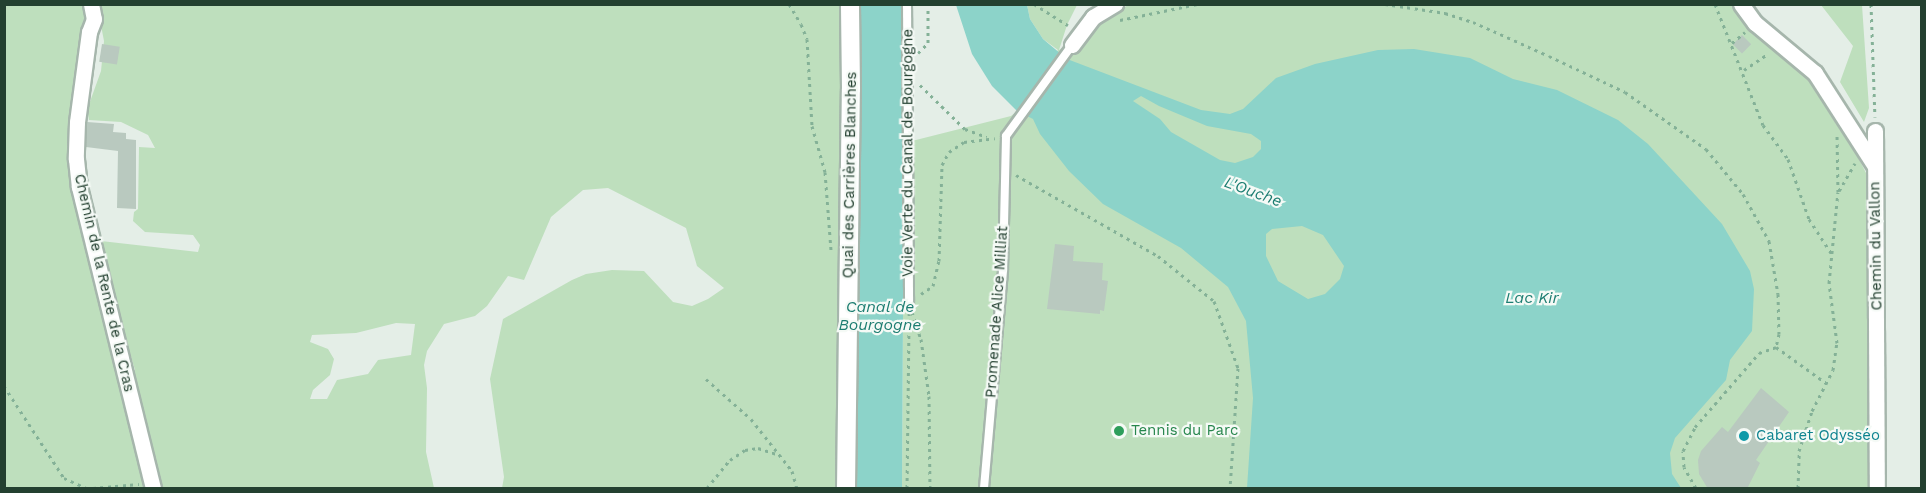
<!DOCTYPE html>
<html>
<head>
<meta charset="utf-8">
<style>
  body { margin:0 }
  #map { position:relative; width:1926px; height:493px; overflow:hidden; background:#e4eee7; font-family:"Work Sans",sans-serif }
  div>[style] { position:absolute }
  .green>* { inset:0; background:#bedfbd }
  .water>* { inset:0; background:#8cd3c9 }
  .building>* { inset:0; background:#b9c9bf; transform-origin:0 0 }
  .path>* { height:3px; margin-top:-1.5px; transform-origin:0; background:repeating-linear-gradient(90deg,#84b197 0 3px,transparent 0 7.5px) }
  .roads { filter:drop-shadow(2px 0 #a6b6ac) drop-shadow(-2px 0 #a6b6ac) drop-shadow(0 2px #a6b6ac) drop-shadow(0 -2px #a6b6ac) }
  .lane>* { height:8px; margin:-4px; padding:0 4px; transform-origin:4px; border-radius:4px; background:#fff }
  .street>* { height:15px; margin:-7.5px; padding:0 7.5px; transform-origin:7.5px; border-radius:7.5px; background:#fff }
  .secondary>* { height:18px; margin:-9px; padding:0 9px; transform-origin:9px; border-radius:9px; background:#fff }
  .dots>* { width:16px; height:16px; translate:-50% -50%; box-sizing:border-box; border:3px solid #f5faf6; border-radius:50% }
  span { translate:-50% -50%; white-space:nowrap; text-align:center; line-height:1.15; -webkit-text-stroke:4.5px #f5faf6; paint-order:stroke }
  .street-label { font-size:15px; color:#234030 }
  .leisure-label { font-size:15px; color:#27864d }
  .left { translate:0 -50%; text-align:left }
  .culture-label { font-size:15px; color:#0d838f }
  .water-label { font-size:16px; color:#1c7d71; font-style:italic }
  .frame { position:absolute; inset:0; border:6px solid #234030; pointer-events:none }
</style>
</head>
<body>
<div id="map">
  <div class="green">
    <div style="clip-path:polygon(evenodd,4px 5px,86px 5px,89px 32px,71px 145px,120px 376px,135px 370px,109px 283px,101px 241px,198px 252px,200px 245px,193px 235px,145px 232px,133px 221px,134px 212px,138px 209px,139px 147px,155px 148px,148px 135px,121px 122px,89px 120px,87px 110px,101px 71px,104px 41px,97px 5px,857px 5px,859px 127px,857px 488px,502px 488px,504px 477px,490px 379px,503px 319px,572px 280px,586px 274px,612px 270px,644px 271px,673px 302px,692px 306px,708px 299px,724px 288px,697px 266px,686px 228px,608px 188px,583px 190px,551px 217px,524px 280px,508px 276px,487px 306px,475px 316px,444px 324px,427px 351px,424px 365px,427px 388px,426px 452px,434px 488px,5px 488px,4px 5px,396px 323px,415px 324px,411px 355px,378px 360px,368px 374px,337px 380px,327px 399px,310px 399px,313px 390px,330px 375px,334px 359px,328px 349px,310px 342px,312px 335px,356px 333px,396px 323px)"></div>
    <div style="clip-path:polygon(1027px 5px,1077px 5px,1067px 25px,1059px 50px,1128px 5px,1731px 5px,1758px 37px,1812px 81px,1852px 145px,1873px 187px,1871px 488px,902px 488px,904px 143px,1011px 116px,1017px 111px,1058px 50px,1043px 39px,1030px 19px)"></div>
    <div style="clip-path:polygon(1821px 5px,1862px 5px,1869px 108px,1864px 122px,1840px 82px,1853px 46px)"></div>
  </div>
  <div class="water">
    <div style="clip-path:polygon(857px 5px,901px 5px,904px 143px,902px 488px,857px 488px,859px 127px)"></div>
    <div style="clip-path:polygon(evenodd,956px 5px,1027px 5px,1030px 19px,1043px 39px,1067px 59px,1201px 110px,1230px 114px,1243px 109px,1276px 78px,1315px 64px,1378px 50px,1414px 49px,1470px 58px,1513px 79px,1557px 90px,1618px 120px,1648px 144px,1722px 224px,1750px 271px,1754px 289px,1752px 331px,1730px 360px,1726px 380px,1675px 438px,1670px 453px,1672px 474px,1681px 488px,1247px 488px,1253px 398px,1246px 321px,1228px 287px,1181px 248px,1103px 204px,1069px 171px,1040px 134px,1033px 119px,1017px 111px,992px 86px,972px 54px,956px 5px,1141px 96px,1159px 106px,1207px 126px,1251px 134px,1261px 141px,1261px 149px,1253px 157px,1235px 163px,1220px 160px,1171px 132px,1160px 119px,1133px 101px,1141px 96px,956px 5px,1302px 226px,1323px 235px,1344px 266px,1340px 279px,1325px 294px,1308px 299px,1278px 281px,1266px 256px,1266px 234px,1272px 229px,1302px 226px)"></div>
  </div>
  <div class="building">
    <div style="left:1742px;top:35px;width:13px;height:13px;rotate:45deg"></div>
    <div style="left:102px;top:44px;width:18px;height:18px;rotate:9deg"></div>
    <div style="clip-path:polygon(87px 122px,114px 124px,113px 132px,126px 133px,126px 139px,136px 140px,136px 209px,117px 208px,118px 151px,86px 147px)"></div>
    <div style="clip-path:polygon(1055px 244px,1074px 246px,1073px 261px,1103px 263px,1102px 280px,1108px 281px,1104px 311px,1100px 310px,1100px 314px,1047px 309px)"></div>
    <div style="clip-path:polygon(1761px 388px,1789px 412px,1756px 460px,1760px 463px,1748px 487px,1708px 489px,1699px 474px,1698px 460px,1701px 451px,1722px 427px,1728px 432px)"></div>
  </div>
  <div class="path">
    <div style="left:789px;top:4px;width:23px;rotate:59deg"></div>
    <div style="left:801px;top:24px;width:16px;rotate:68deg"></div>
    <div style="left:807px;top:39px;width:87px;rotate:86.7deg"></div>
    <div style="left:812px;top:126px;width:48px;rotate:74.2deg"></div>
    <div style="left:825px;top:172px;width:78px;rotate:85.6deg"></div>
    <div style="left:1034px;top:4px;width:40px;rotate:32deg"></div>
    <div style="left:1385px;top:4px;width:61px;rotate:8.5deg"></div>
    <div style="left:1445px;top:13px;width:29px;rotate:18deg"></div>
    <div style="left:1473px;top:22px;width:83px;rotate:24.1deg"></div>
    <div style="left:1549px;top:56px;width:84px;rotate:25.3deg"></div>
    <div style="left:1625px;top:92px;width:99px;rotate:35.1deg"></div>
    <div style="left:1706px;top:149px;width:58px;rotate:50.6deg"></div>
    <div style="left:1743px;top:194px;width:54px;rotate:61deg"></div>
    <div style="left:1769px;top:241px;width:54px;rotate:80.4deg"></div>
    <div style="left:1778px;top:294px;width:40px;rotate:88.6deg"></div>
    <div style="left:1779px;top:334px;width:13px;rotate:103deg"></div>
    <div style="left:1776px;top:347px;width:62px;rotate:35.8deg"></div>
    <div style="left:1715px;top:4px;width:130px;rotate:68.4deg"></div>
    <div style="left:1763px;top:125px;width:42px;rotate:53.7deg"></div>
    <div style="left:1788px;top:159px;width:64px;rotate:70.7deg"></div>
    <div style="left:1809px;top:219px;width:44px;rotate:57deg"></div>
    <div style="left:1871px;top:4px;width:113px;rotate:88deg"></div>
    <div style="left:1120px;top:20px;width:79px;rotate:-11.7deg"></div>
    <div style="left:1732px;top:43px;width:17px;rotate:-40deg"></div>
    <div style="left:918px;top:53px;width:14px;rotate:-45deg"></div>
    <div style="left:928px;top:43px;width:39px;rotate:-90deg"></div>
    <div style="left:1744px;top:70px;width:29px;rotate:-34deg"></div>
    <div style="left:920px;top:85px;width:63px;rotate:44.4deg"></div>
    <div style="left:965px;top:129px;width:23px;rotate:20deg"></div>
    <div style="left:1016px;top:175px;width:163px;rotate:29.7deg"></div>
    <div style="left:1158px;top:256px;width:72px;rotate:38.8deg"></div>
    <div style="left:1214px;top:301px;width:71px;rotate:70.3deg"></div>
    <div style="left:1238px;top:368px;width:120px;rotate:93.8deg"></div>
    <div style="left:1839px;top:191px;width:32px;rotate:-60deg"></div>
    <div style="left:921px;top:294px;width:14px;rotate:-34deg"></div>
    <div style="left:933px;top:286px;width:26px;rotate:-77deg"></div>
    <div style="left:939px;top:261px;width:96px;rotate:-88.2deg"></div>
    <div style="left:942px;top:165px;width:15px;rotate:-62deg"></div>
    <div style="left:949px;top:152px;width:18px;rotate:-34deg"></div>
    <div style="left:964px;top:142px;width:31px;rotate:-7deg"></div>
    <div style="left:912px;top:312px;width:28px;rotate:72deg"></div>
    <div style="left:921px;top:339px;width:58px;rotate:82deg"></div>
    <div style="left:929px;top:396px;width:92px;rotate:89.4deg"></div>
    <div style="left:706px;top:379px;width:60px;rotate:41.6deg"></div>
    <div style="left:751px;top:419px;width:66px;rotate:51.7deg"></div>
    <div style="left:792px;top:471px;width:18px;rotate:74deg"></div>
    <div style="left:4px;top:386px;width:110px;rotate:56.9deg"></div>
    <div style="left:64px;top:478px;width:24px;rotate:24deg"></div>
    <div style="left:93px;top:488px;width:46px;rotate:-5deg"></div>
    <div style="left:707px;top:488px;width:36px;rotate:-51deg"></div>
    <div style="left:730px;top:460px;width:18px;rotate:-34deg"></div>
    <div style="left:745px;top:450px;width:13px;rotate:-9deg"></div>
    <div style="left:758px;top:448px;width:19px;rotate:18deg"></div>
    <div style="left:907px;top:488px;width:176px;rotate:-89.3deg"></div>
    <div style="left:1696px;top:488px;width:24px;rotate:-120deg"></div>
    <div style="left:1684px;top:467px;width:16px;rotate:-94deg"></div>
    <div style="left:1683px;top:451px;width:27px;rotate:-63deg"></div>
    <div style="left:1695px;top:427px;width:98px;rotate:-49.1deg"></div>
    <div style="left:1759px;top:353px;width:18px;rotate:-19deg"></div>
    <div style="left:1798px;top:488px;width:37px;rotate:-88deg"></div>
    <div style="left:1799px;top:451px;width:42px;rotate:-72deg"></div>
    <div style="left:1812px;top:411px;width:46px;rotate:-62.9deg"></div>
    <div style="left:1833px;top:370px;width:27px;rotate:-82deg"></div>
    <div style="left:1837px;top:343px;width:61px;rotate:-97.6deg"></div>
    <div style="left:1829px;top:283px;width:91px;rotate:-84.4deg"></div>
    <div style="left:1838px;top:192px;width:56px;rotate:-91deg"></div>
  </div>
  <div class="roads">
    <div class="lane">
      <div style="left:907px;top:4px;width:297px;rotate:89.6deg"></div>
      <div style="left:984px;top:488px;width:220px;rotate:-85deg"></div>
      <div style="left:1003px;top:269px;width:133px;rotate:-88.7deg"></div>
      <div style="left:1006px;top:136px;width:112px;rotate:-54deg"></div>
    </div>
    <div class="street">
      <div style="left:91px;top:4px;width:15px;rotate:79deg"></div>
      <div style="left:94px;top:19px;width:14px;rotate:111deg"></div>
      <div style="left:89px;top:32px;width:91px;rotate:97.6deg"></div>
      <div style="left:77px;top:122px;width:37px;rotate:92deg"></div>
      <div style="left:76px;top:159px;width:28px;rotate:84deg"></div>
      <div style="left:79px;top:187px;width:310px;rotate:76.2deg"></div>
      <div style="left:1741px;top:4px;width:24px;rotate:54deg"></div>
      <div style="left:1755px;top:23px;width:78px;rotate:39.8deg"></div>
      <div style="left:1815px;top:73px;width:109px;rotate:57.3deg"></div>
      <div style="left:1072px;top:45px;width:35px;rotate:-53deg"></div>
      <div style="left:1093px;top:17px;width:26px;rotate:-31deg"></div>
      <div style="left:1875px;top:131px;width:357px;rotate:89.7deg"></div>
    </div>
    <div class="secondary">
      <div style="left:846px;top:488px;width:399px;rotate:-89.3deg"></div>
      <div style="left:851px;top:89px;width:85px;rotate:-90.7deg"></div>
    </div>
  </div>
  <div class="dots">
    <div style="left:1119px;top:431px;background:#2e9e5b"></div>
    <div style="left:1744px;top:436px;background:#0f9aa8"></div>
  </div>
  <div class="street-label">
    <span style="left:908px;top:153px;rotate:-90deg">Voie Verte du Canal de Bourgogne</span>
    <span style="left:850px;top:175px;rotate:-89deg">Quai des Carrières Blanches</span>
    <span style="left:1876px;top:246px;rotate:-91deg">Chemin du Vallon</span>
    <span style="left:104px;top:283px;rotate:77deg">Chemin de la Rente de la Cras</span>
    <span style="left:997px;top:312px;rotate:-86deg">Promenade Alice Milliat</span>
  </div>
  <div class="leisure-label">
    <span class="left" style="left:1131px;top:431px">Tennis du Parc</span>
  </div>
  <div class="culture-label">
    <span class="left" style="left:1756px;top:436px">Cabaret Odysséo</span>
  </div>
  <div class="water-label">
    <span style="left:1253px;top:192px;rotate:20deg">L'Ouche</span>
    <span style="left:1532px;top:298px">Lac Kir</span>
    <span style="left:880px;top:316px">Canal de<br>Bourgogne</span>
  </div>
  <div class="frame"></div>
</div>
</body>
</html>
